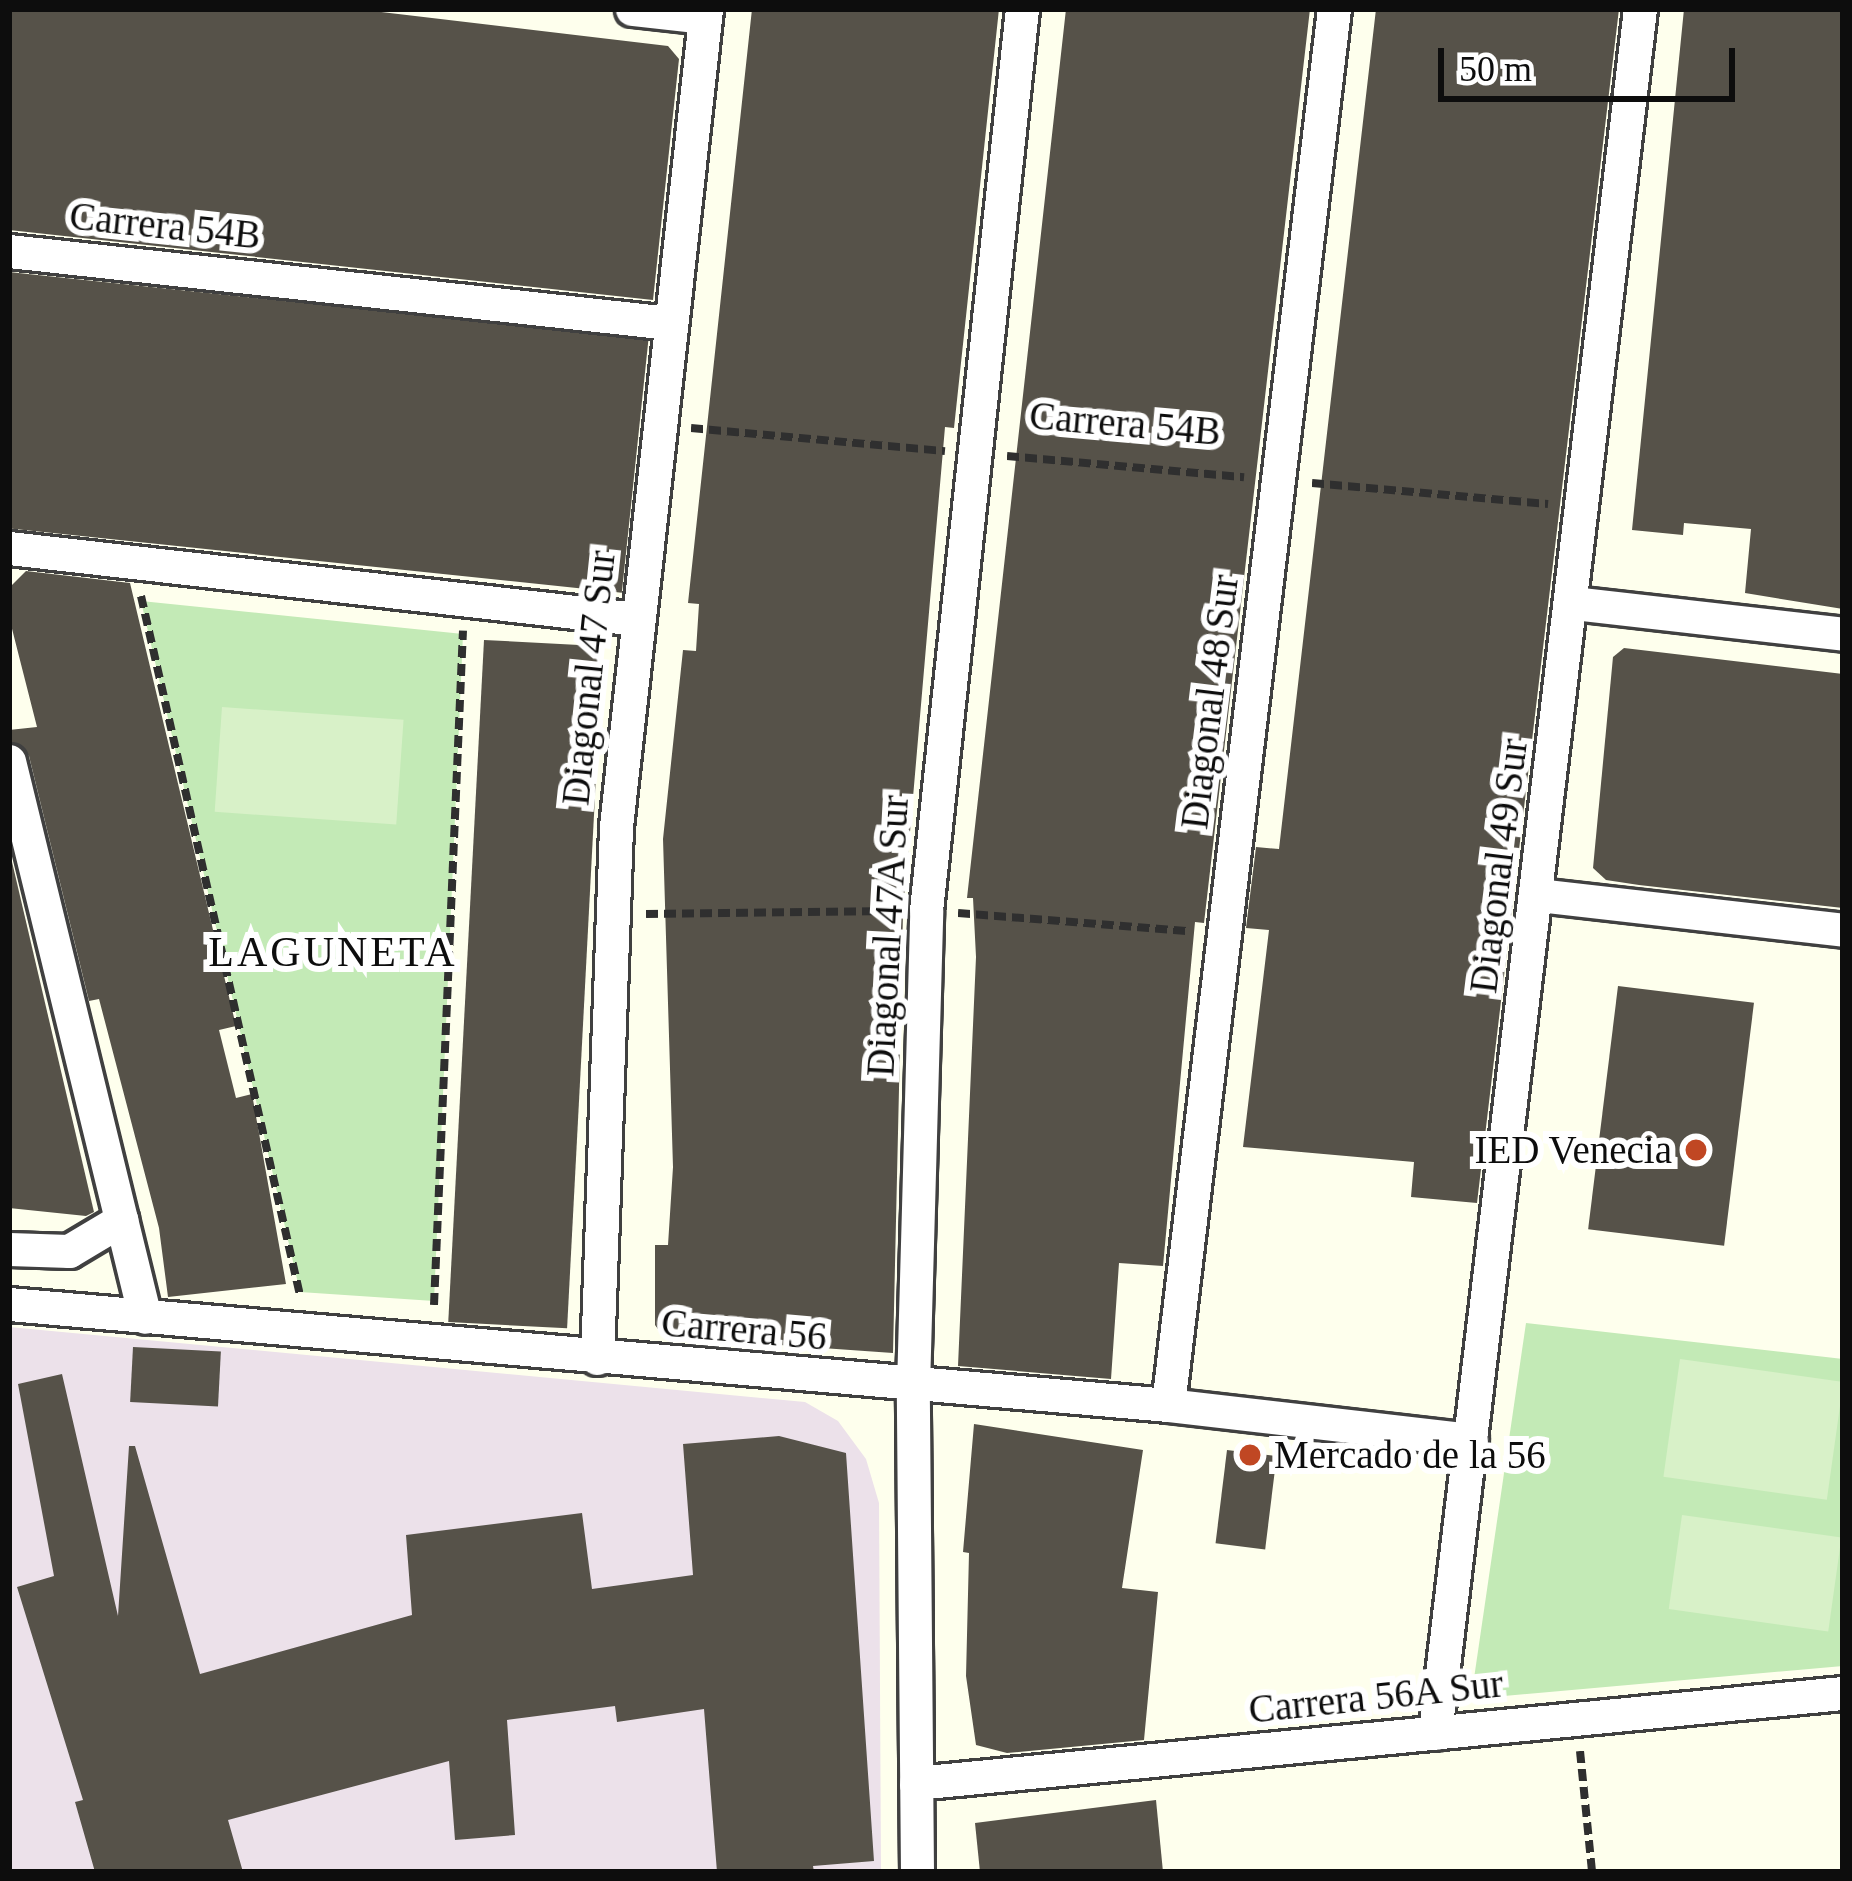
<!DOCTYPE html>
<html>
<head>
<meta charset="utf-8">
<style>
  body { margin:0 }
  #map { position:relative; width:1852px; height:1881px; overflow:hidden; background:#feffed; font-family:Georgia,serif }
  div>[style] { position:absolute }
  .industrial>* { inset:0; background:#ece1ea }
  .green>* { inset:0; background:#c3eab6 }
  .pitch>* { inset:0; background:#d8f1c8; transform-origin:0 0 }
  .building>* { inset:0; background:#565249; transform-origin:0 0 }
  .path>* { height:8px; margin-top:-4px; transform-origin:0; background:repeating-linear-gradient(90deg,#2f2f2f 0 12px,transparent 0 18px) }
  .roads { filter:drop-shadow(3px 0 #404040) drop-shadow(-3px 0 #404040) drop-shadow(0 3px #404040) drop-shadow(0 -3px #404040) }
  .street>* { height:33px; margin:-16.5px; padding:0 16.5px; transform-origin:16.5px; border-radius:16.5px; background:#fff }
  .dots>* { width:33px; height:33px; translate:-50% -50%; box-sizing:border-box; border:6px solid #fff; border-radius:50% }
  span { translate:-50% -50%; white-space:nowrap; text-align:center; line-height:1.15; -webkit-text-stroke:12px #fff; paint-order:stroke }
  .street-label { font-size:39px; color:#0d0d0d }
  .poi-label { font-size:39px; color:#0d0d0d }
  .right { translate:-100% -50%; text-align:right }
  .left { translate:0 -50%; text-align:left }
  .neighbourhood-label { font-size:42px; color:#0d0d0d; letter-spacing:3px }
  .frame { position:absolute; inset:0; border:12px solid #0d0d0d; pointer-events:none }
  .scale { position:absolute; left:1438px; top:48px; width:297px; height:54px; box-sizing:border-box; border:6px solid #0d0d0d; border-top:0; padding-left:15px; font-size:36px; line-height:42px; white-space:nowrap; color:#0d0d0d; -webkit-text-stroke:9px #fff; paint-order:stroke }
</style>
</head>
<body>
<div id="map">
  <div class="industrial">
    <div style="clip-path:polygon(9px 1327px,805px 1402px,838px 1421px,866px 1459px,879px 1503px,881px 1872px,9px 1872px)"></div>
  </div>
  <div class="green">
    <div style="clip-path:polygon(141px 601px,463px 634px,434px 1301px,300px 1292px)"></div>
    <div style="clip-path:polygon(1526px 1323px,1843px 1359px,1843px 1666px,1471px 1699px)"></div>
  </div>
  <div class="pitch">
    <div style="left:222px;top:707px;width:182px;height:105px;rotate:4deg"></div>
    <div style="left:1680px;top:1359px;width:165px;height:119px;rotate:8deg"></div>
    <div style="left:1682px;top:1515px;width:161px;height:95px;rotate:8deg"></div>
  </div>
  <div class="building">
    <div style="clip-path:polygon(9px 9px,356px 9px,668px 46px,679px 59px,653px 300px,9px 230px)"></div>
    <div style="clip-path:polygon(752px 9px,999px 9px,954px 428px,945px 427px,903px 913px,893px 1353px,664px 1337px,655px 1325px,655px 1245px,668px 1245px,673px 1167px,663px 839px,683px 650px,696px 651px,699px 604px,688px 603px)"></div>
    <div style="clip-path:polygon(1066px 9px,1310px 9px,1204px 923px,1195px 922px,1163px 1266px,1119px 1263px,1111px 1379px,958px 1366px,976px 957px,973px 898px,967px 898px)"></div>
    <div style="clip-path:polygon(1376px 9px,1619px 9px,1477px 1203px,1411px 1197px,1414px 1162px,1243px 1147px,1269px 930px,1246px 928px,1256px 847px,1279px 849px)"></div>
    <div style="clip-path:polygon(1684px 9px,1843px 9px,1843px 609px,1745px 593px,1751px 529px,1684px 523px,1683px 535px,1632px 530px)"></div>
    <div style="left:9px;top:272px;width:643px;height:255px;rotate:6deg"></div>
    <div style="clip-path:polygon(26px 571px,130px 583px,236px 1026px,219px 1030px,236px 1098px,252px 1094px,286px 1284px,168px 1297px,159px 1228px,99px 999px,89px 1001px,29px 756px,9px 741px,9px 730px,37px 727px,9px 617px,9px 588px)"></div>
    <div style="left:484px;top:640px;width:119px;height:683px;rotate:3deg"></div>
    <div style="clip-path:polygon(1624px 648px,1843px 674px,1843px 908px,1639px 885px,1606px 880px,1593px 868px,1613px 657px)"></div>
    <div style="clip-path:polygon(9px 849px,94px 1212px,86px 1216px,9px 1208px)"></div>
    <div style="left:1618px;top:986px;width:137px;height:245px;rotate:7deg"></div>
    <div style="left:133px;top:1347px;width:88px;height:55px;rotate:3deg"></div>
    <div style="clip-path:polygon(62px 1374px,118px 1616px,129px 1446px,135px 1446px,200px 1674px,412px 1615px,406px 1535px,582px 1513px,592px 1589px,693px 1575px,683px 1444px,779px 1436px,846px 1453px,874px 1861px,813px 1866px,814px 1872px,717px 1872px,704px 1709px,617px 1722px,615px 1706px,507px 1720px,515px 1835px,455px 1840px,449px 1761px,228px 1820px,243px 1872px,95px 1872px,75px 1802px,83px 1800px,17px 1587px,54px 1576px,18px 1384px)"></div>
    <div style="clip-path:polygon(974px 1424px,1143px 1450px,1122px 1588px,1158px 1592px,1144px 1740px,1007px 1753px,976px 1745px,966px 1676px,969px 1553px,963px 1552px)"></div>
    <div style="left:1227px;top:1450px;width:50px;height:94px;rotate:7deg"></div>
    <div style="clip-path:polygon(1156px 1800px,1163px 1872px,980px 1872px,975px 1823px)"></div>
  </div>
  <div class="path">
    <div style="left:691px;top:428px;width:255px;rotate:5.2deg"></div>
    <div style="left:1007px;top:456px;width:238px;rotate:5.1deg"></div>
    <div style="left:1312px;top:483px;width:237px;rotate:5.1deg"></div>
    <div style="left:141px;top:596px;width:717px;rotate:77.19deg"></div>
    <div style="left:958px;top:913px;width:232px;rotate:4.5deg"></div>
    <div style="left:646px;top:914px;width:249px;rotate:-0.7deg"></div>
    <div style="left:434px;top:1305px;width:675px;rotate:-87.54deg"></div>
    <div style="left:1580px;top:1751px;width:122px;rotate:84.3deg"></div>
  </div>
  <div class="roads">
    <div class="street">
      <div style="left:632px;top:9px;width:73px;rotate:6.3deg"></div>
      <div style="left:9px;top:251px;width:665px;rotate:6.22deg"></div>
      <div style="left:9px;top:548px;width:632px;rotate:6.45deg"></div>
      <div style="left:1573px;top:603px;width:272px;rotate:6.5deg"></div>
      <div style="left:9px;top:761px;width:572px;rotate:76.26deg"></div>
      <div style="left:1538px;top:895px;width:307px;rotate:6.5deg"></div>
      <div style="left:9px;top:1249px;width:60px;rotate:1.9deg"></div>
      <div style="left:69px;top:1251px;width:61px;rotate:-30.8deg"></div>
      <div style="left:9px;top:1304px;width:1163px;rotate:4.98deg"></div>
      <div style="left:1168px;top:1405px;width:305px;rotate:6.6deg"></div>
      <div style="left:597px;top:1358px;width:532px;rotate:-87.95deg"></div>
      <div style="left:616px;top:826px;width:822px;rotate:-83.71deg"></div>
      <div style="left:1168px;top:1405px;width:1406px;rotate:-83.22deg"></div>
      <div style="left:1435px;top:1733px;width:1736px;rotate:-83.22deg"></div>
      <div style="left:916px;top:1783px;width:931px;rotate:-5.55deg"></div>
      <div style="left:917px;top:1872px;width:485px;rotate:-90.5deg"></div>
      <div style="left:913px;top:1387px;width:477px;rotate:-88.4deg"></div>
      <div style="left:926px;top:910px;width:906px;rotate:-83.92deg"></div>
    </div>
  </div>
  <div class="dots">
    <div style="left:1696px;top:1150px;background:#c04723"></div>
    <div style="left:1250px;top:1455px;background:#c04723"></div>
  </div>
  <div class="street-label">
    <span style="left:165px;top:226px;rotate:6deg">Carrera 54B</span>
    <span style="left:1125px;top:424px;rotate:5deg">Carrera 54B</span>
    <span style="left:589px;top:678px;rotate:-84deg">Diagonal 47 Sur</span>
    <span style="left:1210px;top:702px;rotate:-83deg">Diagonal 48 Sur</span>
    <span style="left:1499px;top:866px;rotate:-83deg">Diagonal 49 Sur</span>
    <span style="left:888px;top:936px;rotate:-87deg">Diagonal 47A Sur</span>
    <span style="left:744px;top:1330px;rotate:5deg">Carrera 56</span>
    <span style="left:1376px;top:1697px;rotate:-6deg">Carrera 56A Sur</span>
  </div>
  <div class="poi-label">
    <span class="right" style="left:1672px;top:1150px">IED Venecia</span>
    <span class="left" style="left:1274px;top:1455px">Mercado de la 56</span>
  </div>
  <div class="neighbourhood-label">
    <span style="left:333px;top:952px">LAGUNETA</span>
  </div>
  <div class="frame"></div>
  <div class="scale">50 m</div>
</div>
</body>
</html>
